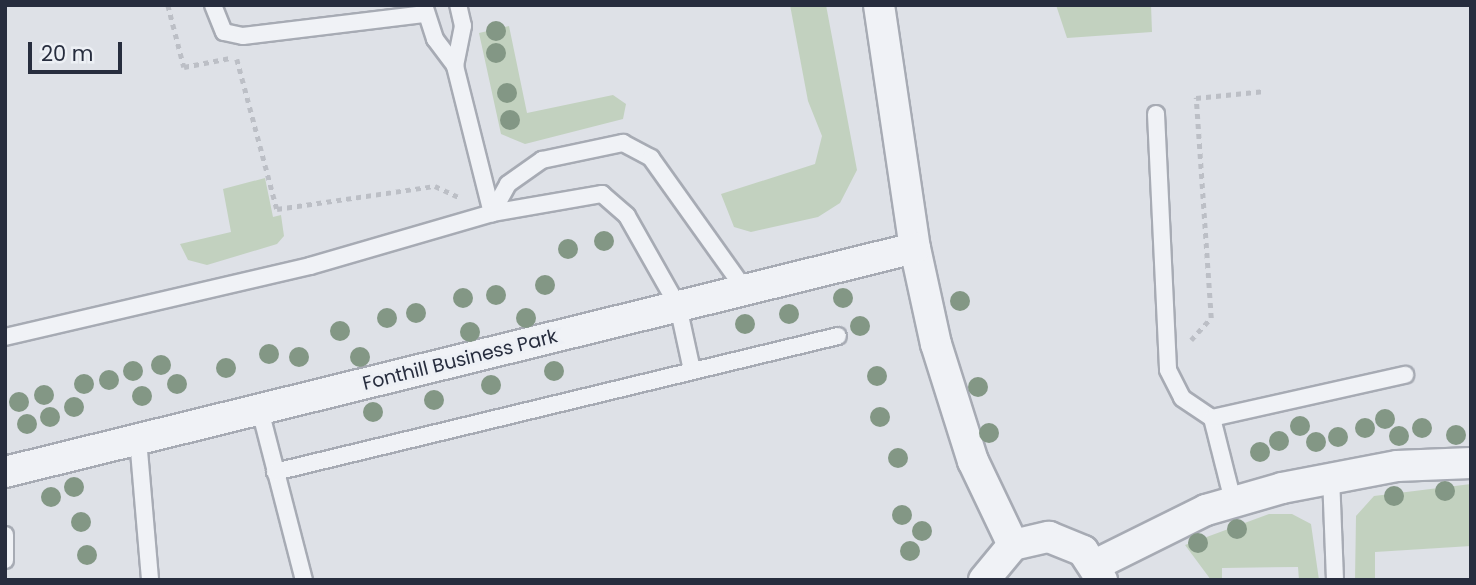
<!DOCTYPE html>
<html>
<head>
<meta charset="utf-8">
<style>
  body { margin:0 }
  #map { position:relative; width:1476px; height:585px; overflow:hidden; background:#dee1e7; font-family:Poppins,sans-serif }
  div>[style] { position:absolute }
  .green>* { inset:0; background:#c2d1bf }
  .path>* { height:4.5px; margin-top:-2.25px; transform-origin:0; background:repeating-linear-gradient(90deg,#bcbfc6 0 5px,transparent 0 10px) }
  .roads { filter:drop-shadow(2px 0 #a7abb4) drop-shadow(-2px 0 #a7abb4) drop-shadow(0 2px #a7abb4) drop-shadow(0 -2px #a7abb4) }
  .lane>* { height:16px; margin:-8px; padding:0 8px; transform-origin:8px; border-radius:8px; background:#f0f2f6 }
  .street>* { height:30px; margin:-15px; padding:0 15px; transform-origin:15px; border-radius:15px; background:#f0f2f6 }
  .trees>* { width:20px; height:20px; margin:-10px; border-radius:50%; background:#839785 }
  span { translate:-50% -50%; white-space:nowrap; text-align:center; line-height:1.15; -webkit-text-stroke:6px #edf0f5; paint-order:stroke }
  .street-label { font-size:19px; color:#272d3e }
  .frame { position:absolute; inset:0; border:7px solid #272d3e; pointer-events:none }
  .scale { position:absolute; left:28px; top:42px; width:94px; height:32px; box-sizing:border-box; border:4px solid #272d3e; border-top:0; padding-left:9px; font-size:21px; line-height:24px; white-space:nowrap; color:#272d3e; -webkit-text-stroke:5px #edf0f5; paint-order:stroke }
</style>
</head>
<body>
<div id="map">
  <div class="green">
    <div style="clip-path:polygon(790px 5px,826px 5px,857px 170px,840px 203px,818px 217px,751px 232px,734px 227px,721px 194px,815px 164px,822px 136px,808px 101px)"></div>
    <div style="clip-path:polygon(1056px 5px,1151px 5px,1152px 32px,1067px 38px)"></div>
    <div style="clip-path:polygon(509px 26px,527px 113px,613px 95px,626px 104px,623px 119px,525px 144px,501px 134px,479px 33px)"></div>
    <div style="clip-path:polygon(265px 178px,273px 217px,281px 215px,284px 236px,277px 244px,207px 265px,188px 260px,180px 244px,231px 232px,223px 189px)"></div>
    <div style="clip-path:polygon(1471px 484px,1471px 546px,1375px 552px,1375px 580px,1355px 580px,1356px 516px,1374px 496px)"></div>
    <div style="clip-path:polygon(1269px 514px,1292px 514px,1311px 524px,1319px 580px,1299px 580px,1298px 567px,1222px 568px,1222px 580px,1211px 580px,1185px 545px)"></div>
  </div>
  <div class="path">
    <div style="left:168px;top:5px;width:64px;rotate:75.5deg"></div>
    <div style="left:184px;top:67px;width:47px;rotate:-11.1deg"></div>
    <div style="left:237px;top:59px;width:155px;rotate:75.1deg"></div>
    <div style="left:277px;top:209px;width:160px;rotate:-8.3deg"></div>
    <div style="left:435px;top:186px;width:29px;rotate:25deg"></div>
    <div style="left:1191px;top:340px;width:30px;rotate:-48deg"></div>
    <div style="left:1211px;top:318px;width:221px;rotate:-93.9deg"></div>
    <div style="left:1196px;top:98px;width:69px;rotate:-5.8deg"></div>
  </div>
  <div class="roads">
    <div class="lane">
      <div style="left:213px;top:5px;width:29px;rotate:68deg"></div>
      <div style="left:224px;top:32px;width:19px;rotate:12deg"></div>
      <div style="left:243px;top:36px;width:184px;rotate:-6.9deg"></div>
      <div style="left:424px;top:5px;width:36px;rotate:72deg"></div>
      <div style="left:435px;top:39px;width:34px;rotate:53deg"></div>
      <div style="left:455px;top:66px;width:152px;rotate:75.9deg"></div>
      <div style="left:455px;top:66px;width:41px;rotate:-78.7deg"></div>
      <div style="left:463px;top:26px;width:22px;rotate:-103deg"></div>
      <div style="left:1156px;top:114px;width:256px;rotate:87.3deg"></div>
      <div style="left:1168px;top:370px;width:31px;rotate:63deg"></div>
      <div style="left:1182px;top:398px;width:36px;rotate:34deg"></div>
      <div style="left:1212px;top:418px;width:86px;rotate:75.8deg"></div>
      <div style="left:492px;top:213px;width:33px;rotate:-61deg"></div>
      <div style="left:508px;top:184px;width:42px;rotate:-35.2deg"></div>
      <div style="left:542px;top:160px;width:83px;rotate:-11.9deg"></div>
      <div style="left:623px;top:143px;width:32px;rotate:28deg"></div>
      <div style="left:651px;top:158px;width:162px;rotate:54.5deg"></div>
      <div style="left:5px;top:337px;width:313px;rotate:-13.1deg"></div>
      <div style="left:310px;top:266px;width:190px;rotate:-16.2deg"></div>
      <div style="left:492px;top:213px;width:112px;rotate:-9.8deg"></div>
      <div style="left:602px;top:194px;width:33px;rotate:41deg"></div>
      <div style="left:627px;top:216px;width:103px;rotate:60.5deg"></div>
      <div style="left:678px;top:306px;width:66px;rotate:77.7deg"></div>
      <div style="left:260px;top:410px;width:176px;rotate:75.5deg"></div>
      <div style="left:1212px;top:418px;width:198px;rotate:-12.6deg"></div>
      <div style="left:138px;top:439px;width:142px;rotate:85.1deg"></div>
      <div style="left:275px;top:472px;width:579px;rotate:-13.58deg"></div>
      <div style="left:1331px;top:476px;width:104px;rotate:87.8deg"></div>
      <div style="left:5px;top:535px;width:25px;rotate:90deg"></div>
    </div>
    <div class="street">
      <div style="left:879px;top:5px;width:246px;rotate:81.6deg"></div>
      <div style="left:915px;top:248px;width:98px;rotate:77.7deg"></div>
      <div style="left:936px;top:344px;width:123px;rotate:72.5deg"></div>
      <div style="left:973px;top:461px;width:93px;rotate:64.5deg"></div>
      <div style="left:5px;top:472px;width:937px;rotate:-13.83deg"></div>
      <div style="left:1095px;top:565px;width:124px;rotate:-26.4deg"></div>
      <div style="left:1206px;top:510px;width:79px;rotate:-16.1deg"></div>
      <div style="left:1282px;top:488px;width:117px;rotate:-10.8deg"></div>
      <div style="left:1397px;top:466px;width:74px;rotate:-2.3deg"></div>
      <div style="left:984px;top:580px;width:45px;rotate:-50.4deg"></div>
      <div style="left:1013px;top:545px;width:37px;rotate:-13deg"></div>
      <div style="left:1049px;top:537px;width:37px;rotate:22deg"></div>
      <div style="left:1083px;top:551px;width:35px;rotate:57deg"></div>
    </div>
  </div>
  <div class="trees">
    <div style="left:496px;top:31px"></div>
    <div style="left:496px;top:53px"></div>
    <div style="left:507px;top:93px"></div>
    <div style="left:510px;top:120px"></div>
    <div style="left:604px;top:241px"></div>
    <div style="left:568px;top:249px"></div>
    <div style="left:545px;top:285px"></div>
    <div style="left:496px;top:295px"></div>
    <div style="left:463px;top:298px"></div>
    <div style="left:843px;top:298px"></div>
    <div style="left:960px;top:301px"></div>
    <div style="left:416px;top:313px"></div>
    <div style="left:789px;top:314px"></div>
    <div style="left:387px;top:318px"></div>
    <div style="left:526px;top:318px"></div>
    <div style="left:745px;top:324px"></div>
    <div style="left:860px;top:326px"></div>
    <div style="left:340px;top:331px"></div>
    <div style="left:470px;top:332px"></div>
    <div style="left:269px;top:354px"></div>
    <div style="left:299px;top:357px"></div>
    <div style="left:360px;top:357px"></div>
    <div style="left:161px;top:365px"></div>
    <div style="left:226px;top:368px"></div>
    <div style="left:133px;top:371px"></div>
    <div style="left:554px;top:371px"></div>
    <div style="left:877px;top:376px"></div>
    <div style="left:109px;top:380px"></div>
    <div style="left:84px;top:384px"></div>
    <div style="left:177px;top:384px"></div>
    <div style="left:491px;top:385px"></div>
    <div style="left:978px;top:387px"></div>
    <div style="left:44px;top:395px"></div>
    <div style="left:142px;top:396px"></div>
    <div style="left:434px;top:400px"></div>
    <div style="left:19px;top:402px"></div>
    <div style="left:74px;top:407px"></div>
    <div style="left:373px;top:412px"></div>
    <div style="left:50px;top:417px"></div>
    <div style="left:880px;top:417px"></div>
    <div style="left:1385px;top:419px"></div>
    <div style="left:27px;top:424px"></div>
    <div style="left:1300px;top:426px"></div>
    <div style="left:1365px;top:428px"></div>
    <div style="left:1422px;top:428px"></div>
    <div style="left:989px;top:433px"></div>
    <div style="left:1456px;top:435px"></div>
    <div style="left:1399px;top:436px"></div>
    <div style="left:1338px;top:437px"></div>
    <div style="left:1279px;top:441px"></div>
    <div style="left:1316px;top:442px"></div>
    <div style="left:1260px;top:452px"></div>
    <div style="left:898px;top:458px"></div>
    <div style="left:74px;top:487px"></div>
    <div style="left:1445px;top:491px"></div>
    <div style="left:1394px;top:496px"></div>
    <div style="left:51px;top:497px"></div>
    <div style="left:902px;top:515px"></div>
    <div style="left:81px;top:522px"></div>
    <div style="left:1237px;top:529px"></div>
    <div style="left:922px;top:531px"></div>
    <div style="left:1198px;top:543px"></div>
    <div style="left:910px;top:551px"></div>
    <div style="left:87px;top:555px"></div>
  </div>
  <div class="street-label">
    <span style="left:460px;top:360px;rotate:-14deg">Fonthill Business Park</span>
  </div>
  <div class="frame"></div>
  <div class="scale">20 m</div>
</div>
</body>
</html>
